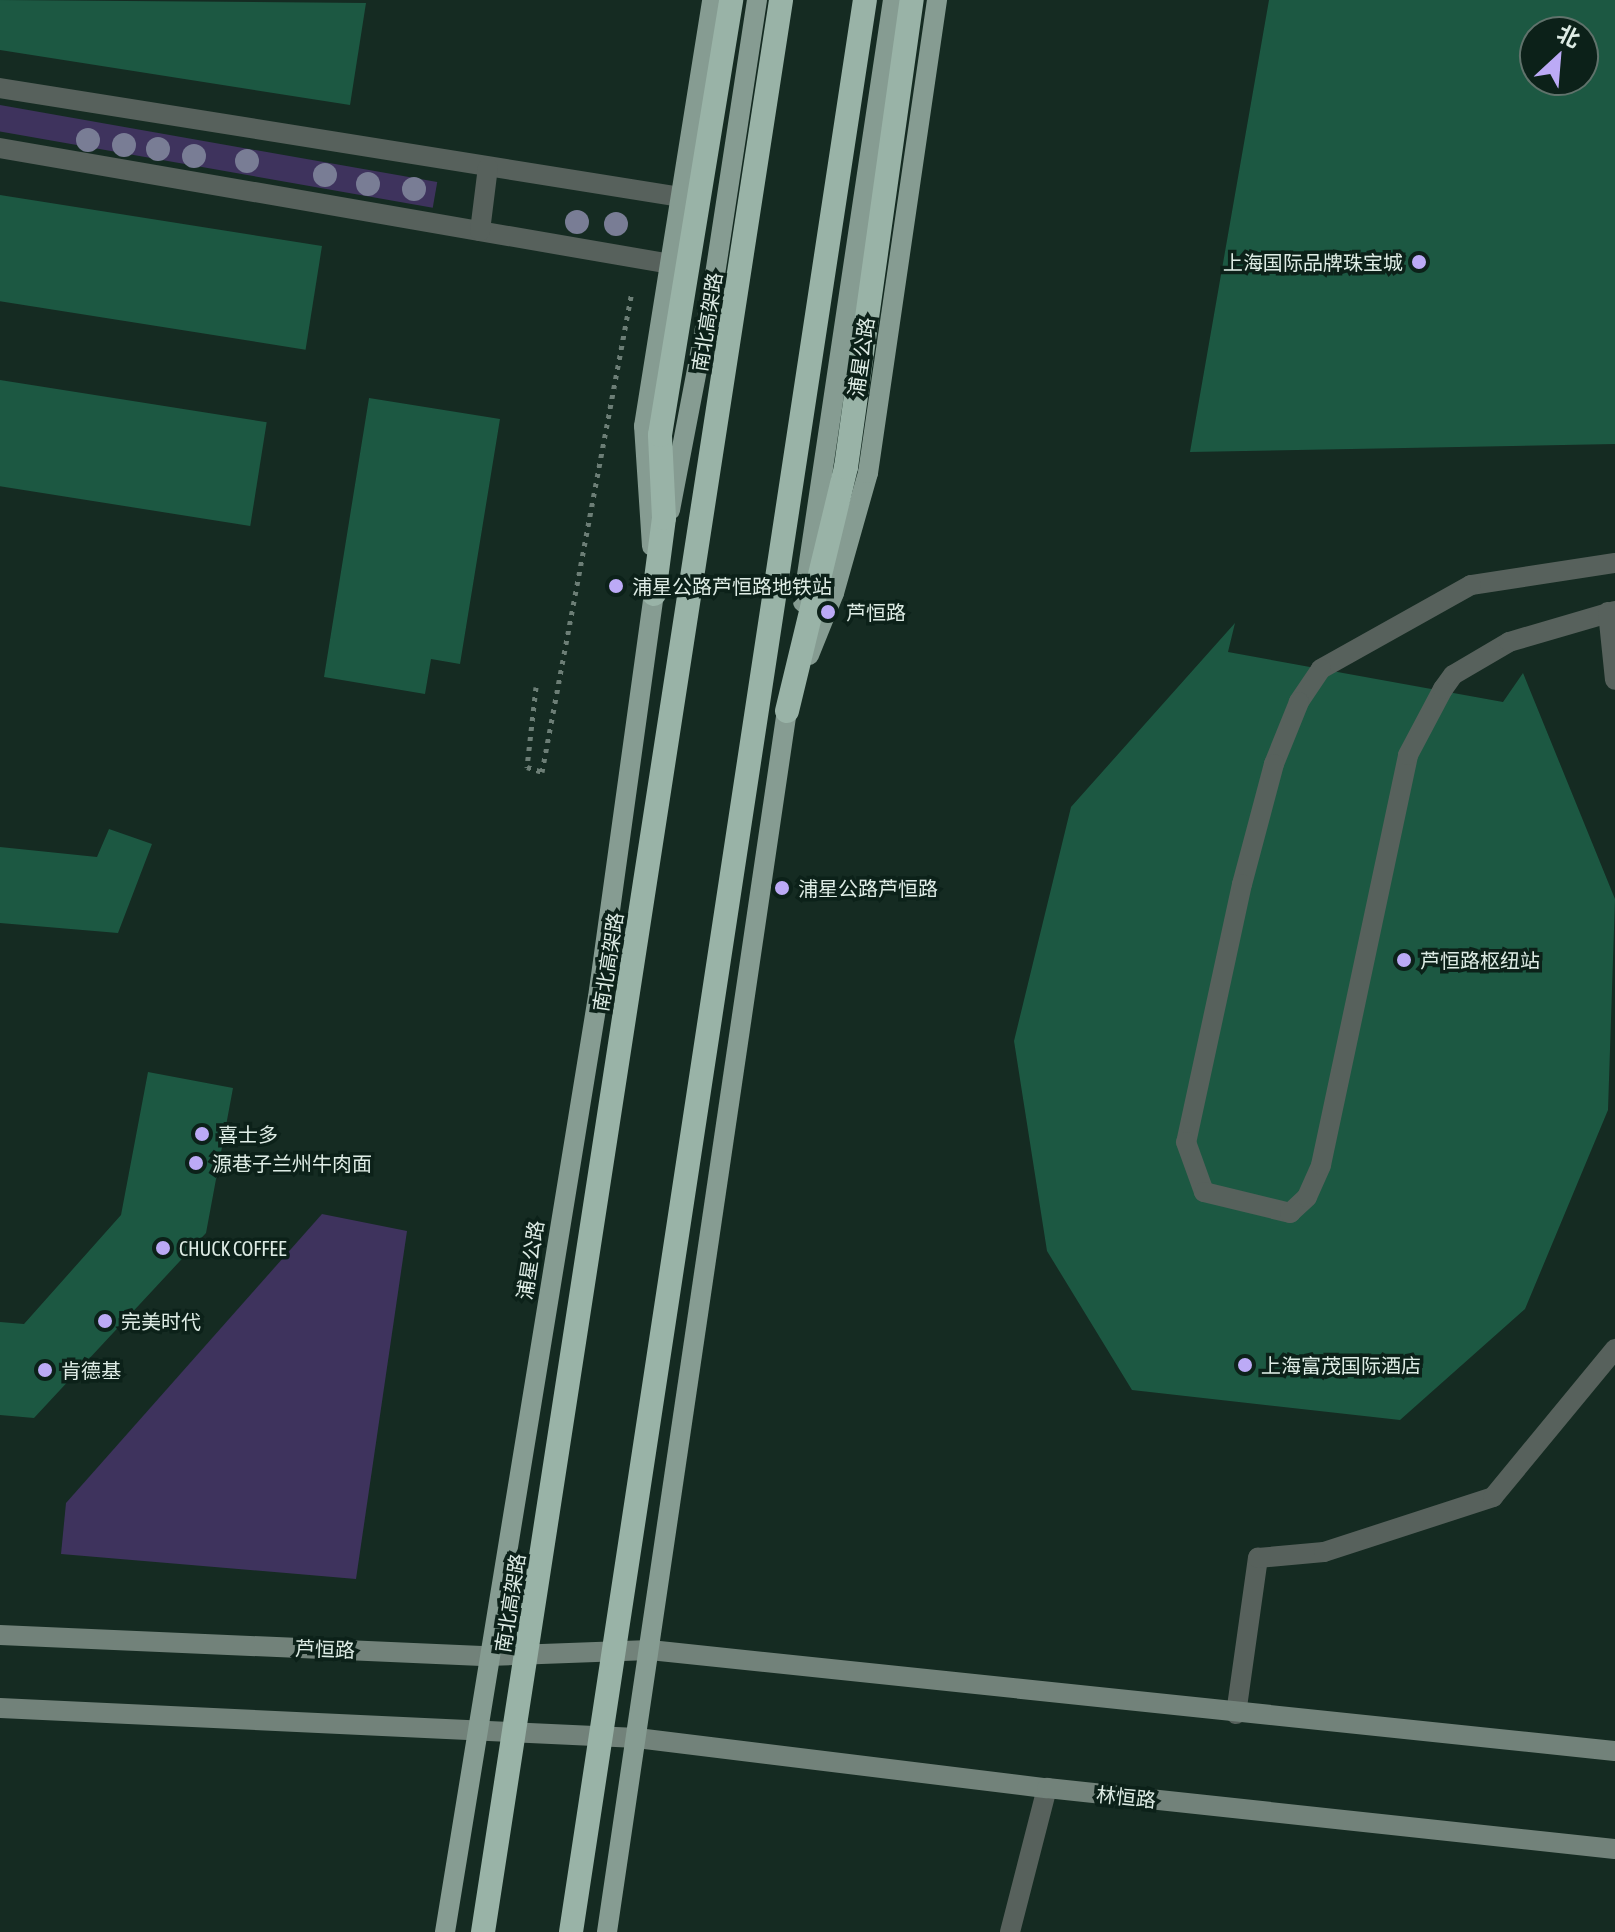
<!DOCTYPE html>
<html>
<head>
<meta charset="utf-8">
<style>
  body { margin:0 }
  #map { position:relative; width:1615px; height:1932px; overflow:hidden; background:#152b22; font-family:"Asap Condensed","Noto Sans SC",sans-serif }
  div>[style] { position:absolute }
  .green>* { inset:0; background:#3e335d; transform-origin:0 0 }
  .building>* { inset:0; background:#1c5842; transform-origin:0 0 }
  .path>* { height:5px; margin-top:-2.5px; transform-origin:0; background:repeating-linear-gradient(90deg,#6c7e76 0 4px,transparent 0 10px) }
  .lane>* { height:20px; margin:-10px; padding:0 10px; transform-origin:10px; border-radius:10px; background:#57615c }
  .secondary>* { height:20px; margin:-10px; padding:0 10px; transform-origin:10px; border-radius:10px; background:#72827a }
  .primary>* { height:20px; margin:-10px; padding:0 10px; transform-origin:10px; border-radius:10px; background:#869c92 }
  .highway>* { height:24px; margin:-12px; padding:0 12px; transform-origin:12px; border-radius:12px; background:#99b3a7 }
  .highway-bridge>* { height:24px; margin:-12px; padding:0 12px; transform-origin:12px; border-radius:12px; background:#99b3a7 }
  .trees>* { width:24px; height:24px; margin:-12px; border-radius:50%; background:#797d95 }
  .dots>* { width:22px; height:22px; translate:-50% -50%; box-sizing:border-box; border:4px solid #0c2119; border-radius:50% }
  span { translate:-50% -50%; white-space:nowrap; text-align:center; line-height:1.15; -webkit-text-stroke:7px #0c2119; paint-order:stroke }
  .poi-label { font-size:20px; color:#deece5 }
  .right { translate:-100% -50%; text-align:right }
  .left { translate:0 -50%; text-align:left }
  .street-label { font-size:20px; color:#deece5 }
  .north { position:absolute; left:1519px; top:16px; width:80px; height:80px; box-sizing:border-box; background:#0c2119; border:2px solid #60726b; border-radius:50%; rotate:26deg; font-size:22px; font-weight:700; line-height:32px; text-align:center; color:#deece5 }
  .north::after { content:''; display:block; margin:auto; width:28px; height:36px; background:#bcaaf6; clip-path:polygon(50% 0,100% 100%,50% 72%,0 100%) }
</style>
</head>
<body>
<div id="map">
  <div class="green">
    <div style="left:0;top:105px;width:444px;height:26px;rotate:10deg"></div>
    <div style="clip-path:polygon(322px 1214px,407px 1231px,356px 1579px,61px 1554px,66px 1503px)"></div>
  </div>
  <div class="building">
    <div style="clip-path:polygon(0 0,366px 3px,350px 105px,0 50px)"></div>
    <div style="clip-path:polygon(evenodd,1269px 0,1615px 0,1615px 444px,1190px 452px,1269px 0,1535px 32px,1583px 32px,1583px 80px,1535px 80px,1535px 32px)"></div>
    <div style="left:0;top:195px;width:326px;height:105px;rotate:9deg"></div>
    <div style="left:0;top:380px;width:270px;height:105px;rotate:9deg"></div>
    <div style="clip-path:polygon(369px 398px,500px 419px,460px 664px,431px 659px,425px 694px,324px 677px)"></div>
    <div style="clip-path:polygon(1235px 623px,1228px 652px,1503px 702px,1523px 673px,1615px 899px,1608px 1110px,1525px 1309px,1400px 1420px,1132px 1390px,1047px 1251px,1014px 1041px,1071px 807px)"></div>
    <div style="clip-path:polygon(109px 829px,152px 844px,118px 933px,0 923px,0 847px,97px 857px)"></div>
    <div style="clip-path:polygon(148px 1072px,233px 1088px,206px 1233px,34px 1418px,0 1415px,0 1322px,24px 1324px,121px 1215px)"></div>
  </div>
  <div class="path">
    <div style="left:536px;top:687px;width:81px;rotate:96.4deg"></div>
    <div style="left:527px;top:767px;width:16px;rotate:18deg"></div>
    <div style="left:542px;top:772px;width:488px;rotate:-79.4deg"></div>
  </div>
  <div class="lane">
    <div style="left:0;top:88px;width:690px;rotate:9.09deg"></div>
    <div style="left:0;top:148px;width:680px;rotate:9.82deg"></div>
    <div style="left:480px;top:231px;width:64px;rotate:-82.9deg"></div>
    <div style="left:1615px;top:563px;width:146px;rotate:171.3deg"></div>
    <div style="left:1471px;top:585px;width:172px;rotate:150.8deg"></div>
    <div style="left:1321px;top:669px;width:40px;rotate:124deg"></div>
    <div style="left:1299px;top:702px;width:67px;rotate:112deg"></div>
    <div style="left:1274px;top:764px;width:124px;rotate:104.9deg"></div>
    <div style="left:1242px;top:884px;width:264px;rotate:102.2deg"></div>
    <div style="left:1186px;top:1142px;width:53px;rotate:70.2deg"></div>
    <div style="left:1204px;top:1192px;width:89px;rotate:13.7deg"></div>
    <div style="left:1290px;top:1213px;width:23px;rotate:-43deg"></div>
    <div style="left:1307px;top:1197px;width:35px;rotate:-66deg"></div>
    <div style="left:1321px;top:1165px;width:419px;rotate:-78deg"></div>
    <div style="left:1408px;top:755px;width:75px;rotate:-62.1deg"></div>
    <div style="left:1443px;top:689px;width:17px;rotate:-54deg"></div>
    <div style="left:1453px;top:675px;width:65px;rotate:-30.5deg"></div>
    <div style="left:1509px;top:642px;width:110px;rotate:-16.3deg"></div>
    <div style="left:1608px;top:612px;width:68px;rotate:84.1deg"></div>
    <div style="left:1236px;top:1714px;width:158px;rotate:-82deg"></div>
    <div style="left:1258px;top:1558px;width:66px;rotate:-5.2deg"></div>
    <div style="left:1324px;top:1552px;width:178px;rotate:-18deg"></div>
    <div style="left:1493px;top:1497px;width:192px;rotate:-50.5deg"></div>
    <div style="left:1010px;top:1932px;width:149px;rotate:-75.6deg"></div>
  </div>
  <div class="secondary">
    <div style="left:0;top:1635px;width:488px;rotate:2.5deg"></div>
    <div style="left:488px;top:1656px;width:162px;rotate:-2.1deg"></div>
    <div style="left:650px;top:1650px;width:970px;rotate:5.98deg"></div>
    <div style="left:0;top:1708px;width:638px;rotate:2.7deg"></div>
    <div style="left:637px;top:1738px;width:413px;rotate:7deg"></div>
    <div style="left:1047px;top:1788px;width:571px;rotate:6.13deg"></div>
  </div>
  <div class="primary">
    <div style="left:670px;top:510px;width:233px;rotate:-79.1deg"></div>
    <div style="left:714px;top:281px;width:284px;rotate:-81.3deg"></div>
    <div style="left:652px;top:546px;width:120px;rotate:-93.8deg"></div>
    <div style="left:644px;top:426px;width:431px;rotate:-80.9deg"></div>
    <div style="left:803px;top:602px;width:609px;rotate:-81.5deg"></div>
    <div style="left:809px;top:655px;width:67px;rotate:-68deg"></div>
    <div style="left:834px;top:593px;width:125px;rotate:-74.2deg"></div>
    <div style="left:868px;top:473px;width:478px;rotate:-81.7deg"></div>
    <div style="left:445px;top:1932px;width:947px;rotate:-80.71deg"></div>
    <div style="left:598px;top:997px;width:420px;rotate:-82.1deg"></div>
    <div style="left:607px;top:1932px;width:1248px;rotate:-81.62deg"></div>
  </div>
  <div class="highway">
    <div style="left:654px;top:594px;width:77px;rotate:-82.5deg"></div>
    <div style="left:664px;top:518px;width:83px;rotate:-92.8deg"></div>
    <div style="left:660px;top:435px;width:441px;rotate:-80.7deg"></div>
    <div style="left:787px;top:711px;width:251px;rotate:-76.4deg"></div>
    <div style="left:846px;top:467px;width:472px;rotate:-82deg"></div>
  </div>
  <div class="highway-bridge">
    <div style="left:483px;top:1932px;width:1955px;rotate:-81.23deg"></div>
    <div style="left:571px;top:1932px;width:1954px;rotate:-81.35deg"></div>
  </div>
  <div class="trees">
    <div style="left:88px;top:140px"></div>
    <div style="left:124px;top:145px"></div>
    <div style="left:158px;top:149px"></div>
    <div style="left:194px;top:156px"></div>
    <div style="left:247px;top:161px"></div>
    <div style="left:325px;top:175px"></div>
    <div style="left:368px;top:184px"></div>
    <div style="left:414px;top:189px"></div>
    <div style="left:577px;top:222px"></div>
    <div style="left:616px;top:224px"></div>
  </div>
  <div class="dots">
    <div style="left:1419px;top:262px;background:#bcaaf6"></div>
    <div style="left:616px;top:586px;background:#bcaaf6"></div>
    <div style="left:828px;top:612px;background:#bcaaf6"></div>
    <div style="left:782px;top:888px;background:#bcaaf6"></div>
    <div style="left:1404px;top:960px;background:#bcaaf6"></div>
    <div style="left:202px;top:1134px;background:#bcaaf6"></div>
    <div style="left:196px;top:1163px;background:#bcaaf6"></div>
    <div style="left:163px;top:1248px;background:#bcaaf6"></div>
    <div style="left:105px;top:1321px;background:#bcaaf6"></div>
    <div style="left:1245px;top:1365px;background:#bcaaf6"></div>
    <div style="left:45px;top:1370px;background:#bcaaf6"></div>
  </div>
  <div class="poi-label">
    <span class="right" style="left:1403px;top:262px">上海国际品牌珠宝城</span>
    <span class="left" style="left:632px;top:586px">浦星公路芦恒路地铁站</span>
    <span class="left" style="left:846px;top:612px">芦恒路</span>
    <span class="left" style="left:798px;top:888px">浦星公路芦恒路</span>
    <span class="left" style="left:1420px;top:960px">芦恒路枢纽站</span>
    <span class="left" style="left:218px;top:1134px">喜士多</span>
    <span class="left" style="left:212px;top:1163px">源巷子兰州牛肉面</span>
    <span class="left" style="left:179px;top:1248px">CHUCK COFFEE</span>
    <span class="left" style="left:121px;top:1321px">完美时代</span>
    <span class="left" style="left:1261px;top:1365px">上海富茂国际酒店</span>
    <span class="left" style="left:61px;top:1370px">肯德基</span>
  </div>
  <div class="street-label">
    <span style="left:707px;top:322px;rotate:-81deg">南北高架路</span>
    <span style="left:861px;top:357px;rotate:-82deg">浦星公路</span>
    <span style="left:608px;top:962px;rotate:-81deg">南北高架路</span>
    <span style="left:530px;top:1260px;rotate:-81deg">浦星公路</span>
    <span style="left:510px;top:1603px;rotate:-81deg">南北高架路</span>
    <span style="left:325px;top:1649px;rotate:2deg">芦恒路</span>
    <span style="left:1126px;top:1797px;rotate:6deg">林恒路</span>
  </div>
  <div class="north">北</div>
</div>
</body>
</html>
